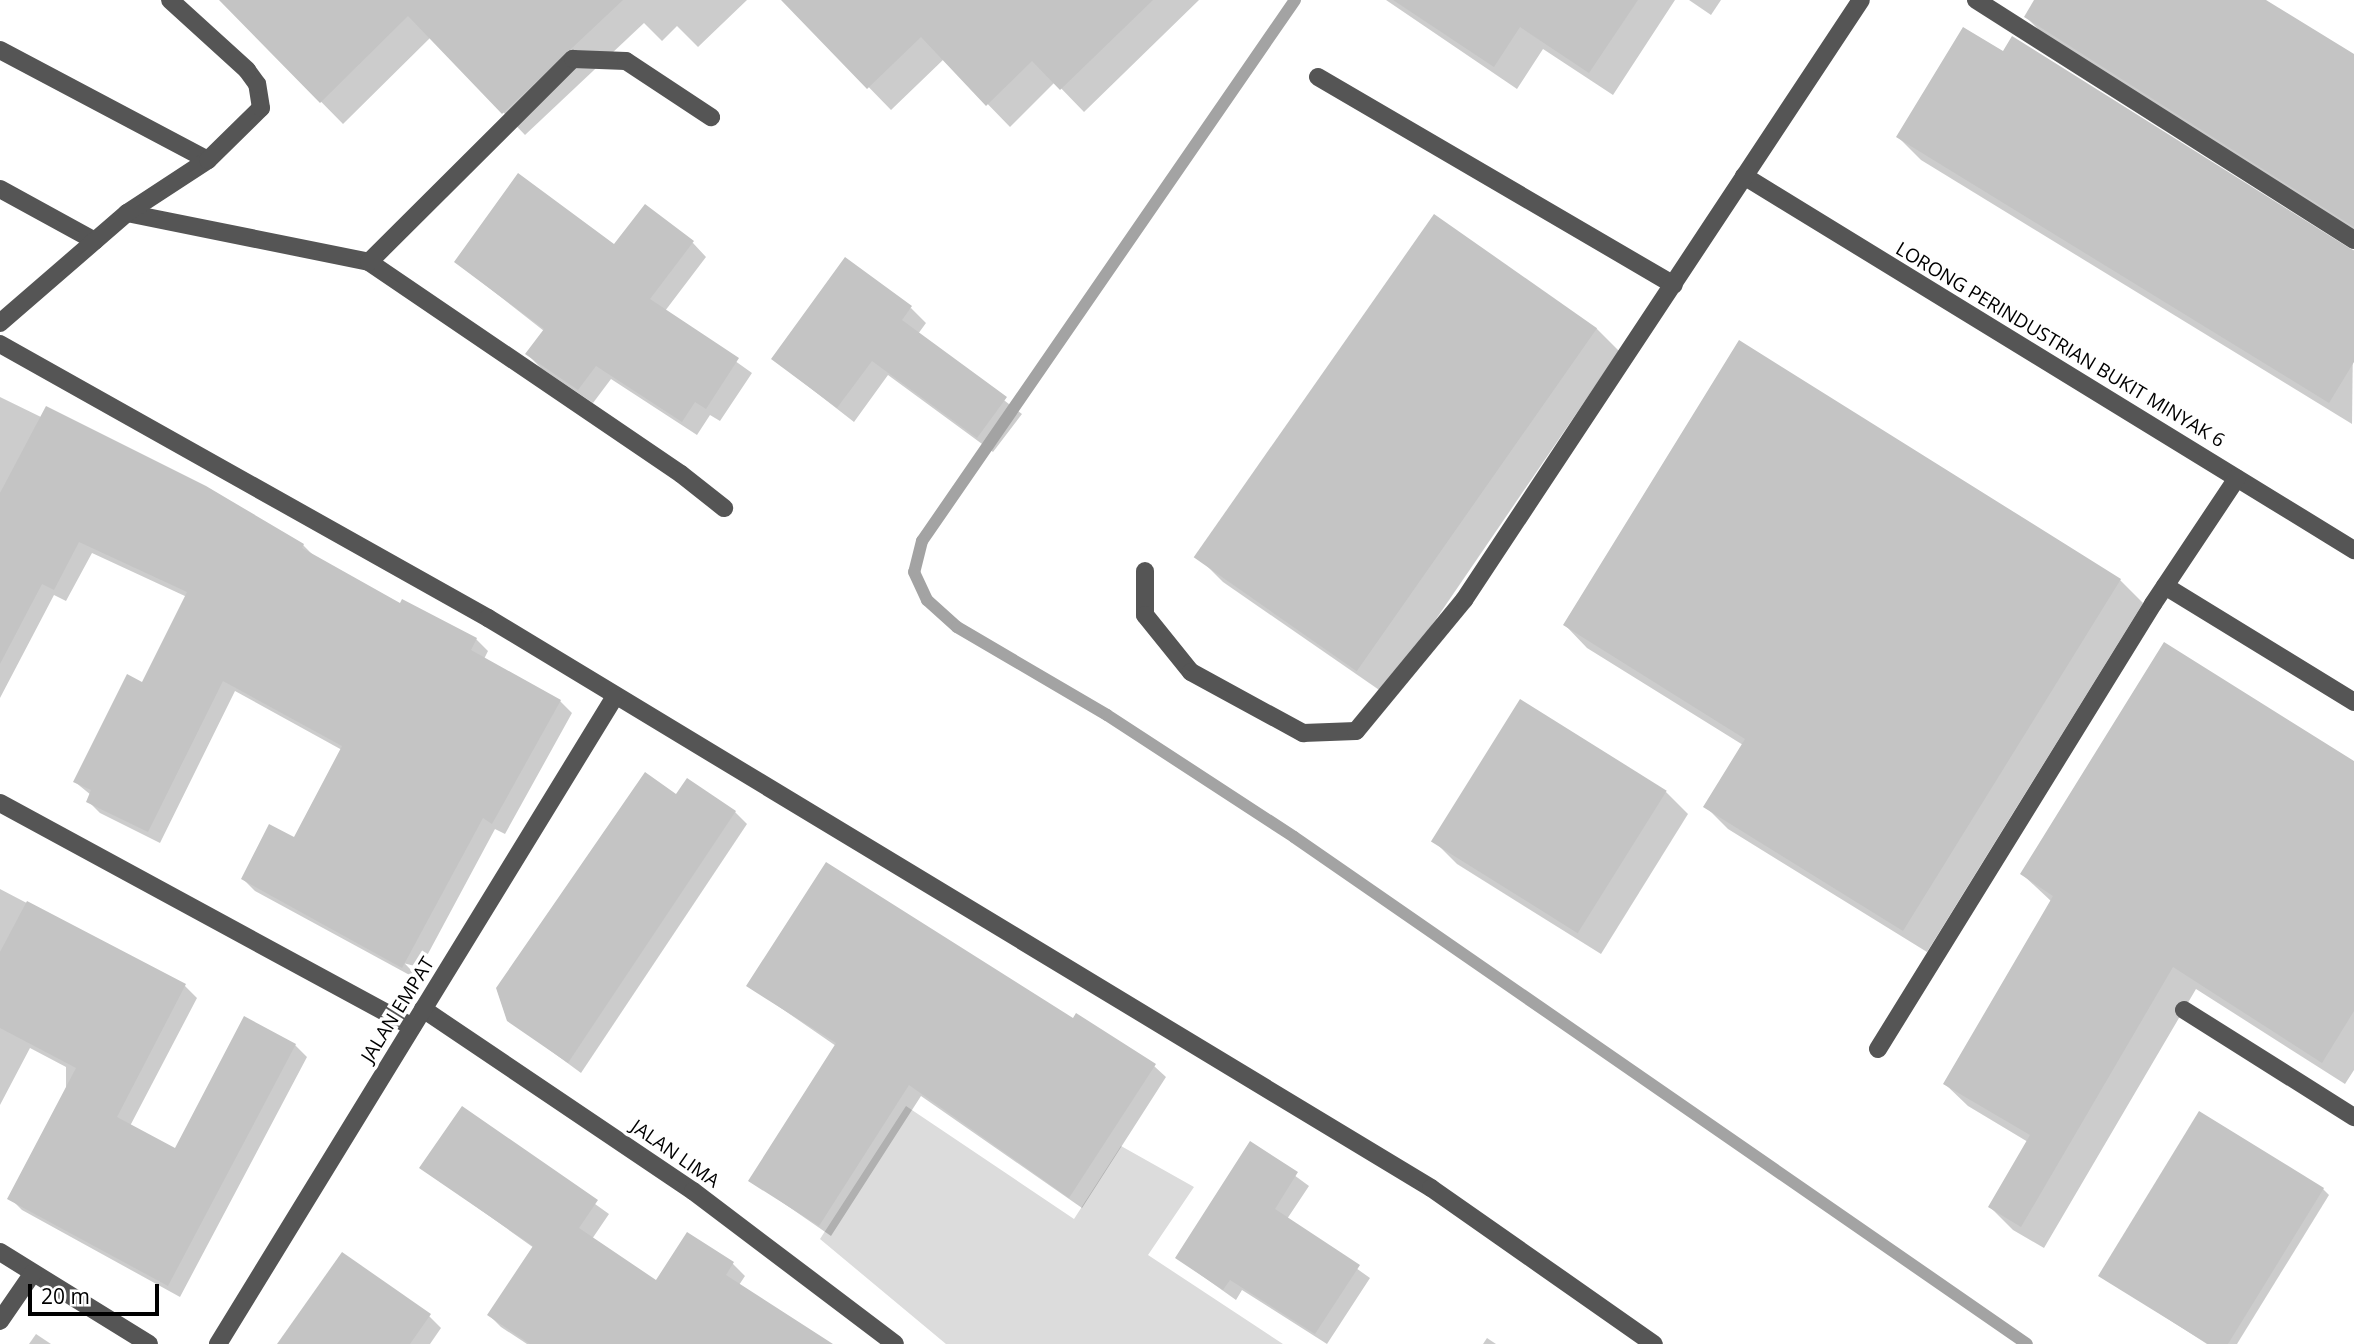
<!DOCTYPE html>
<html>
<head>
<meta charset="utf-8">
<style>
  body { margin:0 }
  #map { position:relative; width:2354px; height:1344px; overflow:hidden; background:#fff; font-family:"Open Sans",sans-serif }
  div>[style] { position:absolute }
  .green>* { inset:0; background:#dcdcdc }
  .shadow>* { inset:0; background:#0003 }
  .stream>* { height:12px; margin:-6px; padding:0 6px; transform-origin:6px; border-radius:6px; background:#a3a3a3 }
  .building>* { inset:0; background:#c4c4c4; transform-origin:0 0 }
  .minor>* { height:18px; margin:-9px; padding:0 9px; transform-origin:9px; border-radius:9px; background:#555 }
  span { translate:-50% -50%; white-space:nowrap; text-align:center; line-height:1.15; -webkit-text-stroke:7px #fff; paint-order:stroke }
  .street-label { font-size:19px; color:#000 }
  .scale { position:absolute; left:28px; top:1284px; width:131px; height:32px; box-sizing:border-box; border:4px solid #000; border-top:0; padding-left:9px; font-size:21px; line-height:24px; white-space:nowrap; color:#000; -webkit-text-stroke:5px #fff; paint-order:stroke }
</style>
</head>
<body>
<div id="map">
  <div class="green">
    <div style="clip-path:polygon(906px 1106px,1074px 1219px,1121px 1146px,1194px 1187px,1148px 1255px,1283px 1344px,946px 1344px,820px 1239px)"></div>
  </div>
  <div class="shadow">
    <div style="clip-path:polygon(221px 0,747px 0,698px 47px,677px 26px,662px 41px,644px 23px,525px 135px,431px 37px,343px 124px)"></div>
    <div style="clip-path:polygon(784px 0,1199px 0,1084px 112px,1055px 82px,1010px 127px,944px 59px,891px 110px)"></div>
    <div style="clip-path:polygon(1386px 0,1675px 0,1613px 95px,1543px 49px,1517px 89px)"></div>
    <div style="clip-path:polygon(1689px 0,1721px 0,1711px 15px)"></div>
    <div style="clip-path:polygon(2036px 0,2262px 0,2354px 56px,2354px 233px,2048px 39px,2026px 17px)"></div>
    <div style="clip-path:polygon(1898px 137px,2354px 250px,2352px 424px,1921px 160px)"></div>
    <div style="clip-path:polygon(693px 243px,706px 257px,665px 311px,752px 373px,720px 421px,710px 415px,697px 435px,611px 379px,593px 403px,541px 368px,527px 354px,544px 331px,456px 262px)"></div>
    <div style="clip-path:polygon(911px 308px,926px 323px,918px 334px,1022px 414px,993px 452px,888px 375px,854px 422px,773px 359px)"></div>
    <div style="clip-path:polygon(1596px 328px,1619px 351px,1385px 694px,1223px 582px,1200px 559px)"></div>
    <div style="clip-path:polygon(0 397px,303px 545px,315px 557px,401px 606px,476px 639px,488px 651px,484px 659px,560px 701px,572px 713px,505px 834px,495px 829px,415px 978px,255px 891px,243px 879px,295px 839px,342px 750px,235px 691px,160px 843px,100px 813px,88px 801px,91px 795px,75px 782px,143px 685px,187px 597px,92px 553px,66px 601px,54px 595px,0 698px)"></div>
    <div style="clip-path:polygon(2120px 580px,2143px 603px,1927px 952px,1728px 829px,1705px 806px,1743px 745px,1587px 648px,1565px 625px)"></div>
    <div style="clip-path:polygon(2354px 763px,2354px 1070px,2345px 1084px,2196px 989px,2044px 1248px,2013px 1230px,1990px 1207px,2028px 1142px,1968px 1106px,1945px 1084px,2052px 902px,2022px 874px)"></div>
    <div style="clip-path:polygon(1666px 792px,1688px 814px,1601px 954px,1457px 864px,1434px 841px)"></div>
    <div style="clip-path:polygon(677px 796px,735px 812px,747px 824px,581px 1073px,509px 1020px)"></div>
    <div style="clip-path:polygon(0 889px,185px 986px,197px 998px,130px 1126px,176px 1151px,295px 1045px,307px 1057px,180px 1297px,22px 1210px,10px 1198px,66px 1090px,66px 1067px,30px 1048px,0 1105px)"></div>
    <div style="clip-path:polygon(749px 986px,1073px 1020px,1154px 1066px,1166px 1077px,1082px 1208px,921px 1096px,831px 1236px,750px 1180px,836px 1046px)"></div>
    <div style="clip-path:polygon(462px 1109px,609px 1214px,592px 1239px,656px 1282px,688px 1234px,733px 1264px,745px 1276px,739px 1285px,809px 1344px,527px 1344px,501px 1327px,489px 1315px,534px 1248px,422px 1168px)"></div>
    <div style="clip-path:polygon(1250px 1143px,1309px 1186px,1287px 1219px,1370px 1278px,1327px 1344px,1242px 1290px,1236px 1300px,1177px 1258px)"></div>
    <div style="clip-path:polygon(2323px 1189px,2329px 1195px,2237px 1344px,2207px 1344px,2100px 1275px)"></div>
    <div style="clip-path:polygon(429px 1316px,441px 1328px,430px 1344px,279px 1344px)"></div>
    <div style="clip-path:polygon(36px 1334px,51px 1344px,29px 1344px)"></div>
    <div style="clip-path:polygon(1487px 1338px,1496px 1344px,1483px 1344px)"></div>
  </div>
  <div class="stream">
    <div style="left:1295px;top:0;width:657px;rotate:124.58deg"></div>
    <div style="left:922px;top:541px;width:32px;rotate:104deg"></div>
    <div style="left:914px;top:572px;width:31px;rotate:65deg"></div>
    <div style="left:927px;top:600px;width:40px;rotate:42deg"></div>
    <div style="left:957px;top:627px;width:174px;rotate:30.4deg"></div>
    <div style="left:1107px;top:715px;width:223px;rotate:33.1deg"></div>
    <div style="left:1294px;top:837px;width:891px;rotate:34.67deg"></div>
  </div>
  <div class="building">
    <div style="clip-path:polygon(219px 0,623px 0,502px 114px,408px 16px,320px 103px)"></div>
    <div style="clip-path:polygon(781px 0,1153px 0,1060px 90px,1032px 61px,986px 106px,921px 37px,867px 89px)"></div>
    <div style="clip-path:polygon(1393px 0,1638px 0,1589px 73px,1520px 27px,1494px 67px)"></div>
    <div style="clip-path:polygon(2034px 0,2266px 0,2354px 54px,2354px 227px,2024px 17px)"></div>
    <div style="clip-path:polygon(1963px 27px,2003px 51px,2012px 36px,2354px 251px,2354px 362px,2329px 403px,1896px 137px)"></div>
    <div style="clip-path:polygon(518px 173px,614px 244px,645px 204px,694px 241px,650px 299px,739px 358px,706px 409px,695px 402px,682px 422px,596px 366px,578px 390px,525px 354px,544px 329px,454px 262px)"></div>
    <div style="left:1434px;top:214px;width:199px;height:419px;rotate:35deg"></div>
    <div style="clip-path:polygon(845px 257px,912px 306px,902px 320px,1007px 397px,977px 438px,872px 361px,837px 408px,771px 359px)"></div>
    <div style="clip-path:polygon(1739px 340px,2121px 579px,1903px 931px,1703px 807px,1745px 739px,1563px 625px)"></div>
    <div style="clip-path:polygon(46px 406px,206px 486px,304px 544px,302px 548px,400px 603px,402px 599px,477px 638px,471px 650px,561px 700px,492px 824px,483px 818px,402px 968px,241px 879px,269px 824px,294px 837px,342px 746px,223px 681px,148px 832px,86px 802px,91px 790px,73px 782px,127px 674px,142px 682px,187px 592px,79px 542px,54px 590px,42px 584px,0 664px,0 493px)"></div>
    <div style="clip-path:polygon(2164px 642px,2354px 761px,2354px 1011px,2322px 1063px,2173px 967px,2021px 1227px,1988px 1207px,2030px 1135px,1943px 1084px,2053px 896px,2020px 874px)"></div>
    <div style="left:1520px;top:699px;width:173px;height:168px;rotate:32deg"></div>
    <div style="clip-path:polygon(645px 772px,676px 794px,687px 778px,736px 811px,568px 1063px,507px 1021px,496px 988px)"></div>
    <div style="clip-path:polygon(826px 862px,1073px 1018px,1076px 1013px,1156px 1064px,1069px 1198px,909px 1085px,819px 1226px,748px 1181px,836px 1043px,746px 986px)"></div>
    <div style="clip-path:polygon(27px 901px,186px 984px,117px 1117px,175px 1148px,244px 1016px,296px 1044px,168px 1286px,7px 1199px,76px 1068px,0 1028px,0 952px)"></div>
    <div style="clip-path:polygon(462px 1106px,598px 1200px,579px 1228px,656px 1280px,687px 1232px,734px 1262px,726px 1275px,833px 1344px,530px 1344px,487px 1315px,533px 1246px,419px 1168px)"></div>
    <div style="clip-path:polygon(2199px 1111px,2324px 1188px,2228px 1344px,2208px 1344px,2098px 1276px)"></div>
    <div style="clip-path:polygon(1250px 1141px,1298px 1172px,1275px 1209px,1360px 1265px,1315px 1334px,1230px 1280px,1223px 1290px,1175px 1258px)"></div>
    <div style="clip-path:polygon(342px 1252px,431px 1314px,410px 1344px,277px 1344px)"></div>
  </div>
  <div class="minor">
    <div style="left:1976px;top:0;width:448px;rotate:32.4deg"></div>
    <div style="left:0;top:50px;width:235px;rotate:27.9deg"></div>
    <div style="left:1318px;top:77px;width:412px;rotate:30.3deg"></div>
    <div style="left:1744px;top:176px;width:716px;rotate:31.51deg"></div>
    <div style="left:0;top:189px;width:108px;rotate:28.7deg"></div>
    <div style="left:127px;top:213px;width:247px;rotate:11.4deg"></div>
    <div style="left:369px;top:262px;width:377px;rotate:34.2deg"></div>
    <div style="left:681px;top:474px;width:55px;rotate:38.3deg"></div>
    <div style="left:369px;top:262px;width:288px;rotate:-44.9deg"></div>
    <div style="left:573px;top:59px;width:53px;rotate:2.2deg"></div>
    <div style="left:626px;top:61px;width:102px;rotate:33.4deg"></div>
    <div style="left:0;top:323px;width:168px;rotate:-40.9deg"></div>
    <div style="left:127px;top:213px;width:97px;rotate:-33.2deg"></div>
    <div style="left:208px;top:160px;width:74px;rotate:-44.5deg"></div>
    <div style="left:261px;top:108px;width:24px;rotate:-99deg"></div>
    <div style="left:257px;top:84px;width:17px;rotate:-126deg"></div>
    <div style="left:247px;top:70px;width:104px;rotate:-137.7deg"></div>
    <div style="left:0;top:344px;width:560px;rotate:29.31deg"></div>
    <div style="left:488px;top:618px;width:1102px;rotate:31.15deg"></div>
    <div style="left:1431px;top:1188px;width:272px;rotate:35deg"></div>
    <div style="left:1145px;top:571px;width:44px;rotate:90deg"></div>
    <div style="left:1145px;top:615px;width:73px;rotate:51.1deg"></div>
    <div style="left:1191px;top:672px;width:128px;rotate:28.6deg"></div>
    <div style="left:1303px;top:733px;width:53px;rotate:-2.2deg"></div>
    <div style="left:1356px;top:731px;width:170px;rotate:-50.5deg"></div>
    <div style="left:1464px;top:600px;width:719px;rotate:-56.51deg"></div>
    <div style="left:2165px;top:586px;width:222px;rotate:31.5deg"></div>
    <div style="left:0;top:803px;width:469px;rotate:28.5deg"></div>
    <div style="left:423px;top:1009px;width:326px;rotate:34deg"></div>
    <div style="left:693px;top:1191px;width:253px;rotate:37.1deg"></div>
    <div style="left:2184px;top:1010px;width:201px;rotate:32.2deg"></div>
    <div style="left:1878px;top:1049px;width:523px;rotate:-58.28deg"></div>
    <div style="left:2153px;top:604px;width:151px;rotate:-56.3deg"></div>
    <div style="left:0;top:1252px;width:175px;rotate:31.7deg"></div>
    <div style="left:0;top:1321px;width:58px;rotate:-55.5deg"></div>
    <div style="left:218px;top:1344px;width:758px;rotate:-58.49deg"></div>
  </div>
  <div class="street-label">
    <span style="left:2060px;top:345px;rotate:31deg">LORONG PERINDUSTRIAN BUKIT MINYAK 6</span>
    <span style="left:398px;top:1010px;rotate:-58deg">JALAN EMPAT</span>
    <span style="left:675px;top:1154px;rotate:35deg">JALAN LIMA</span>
  </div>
  <div class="scale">20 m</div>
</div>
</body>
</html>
